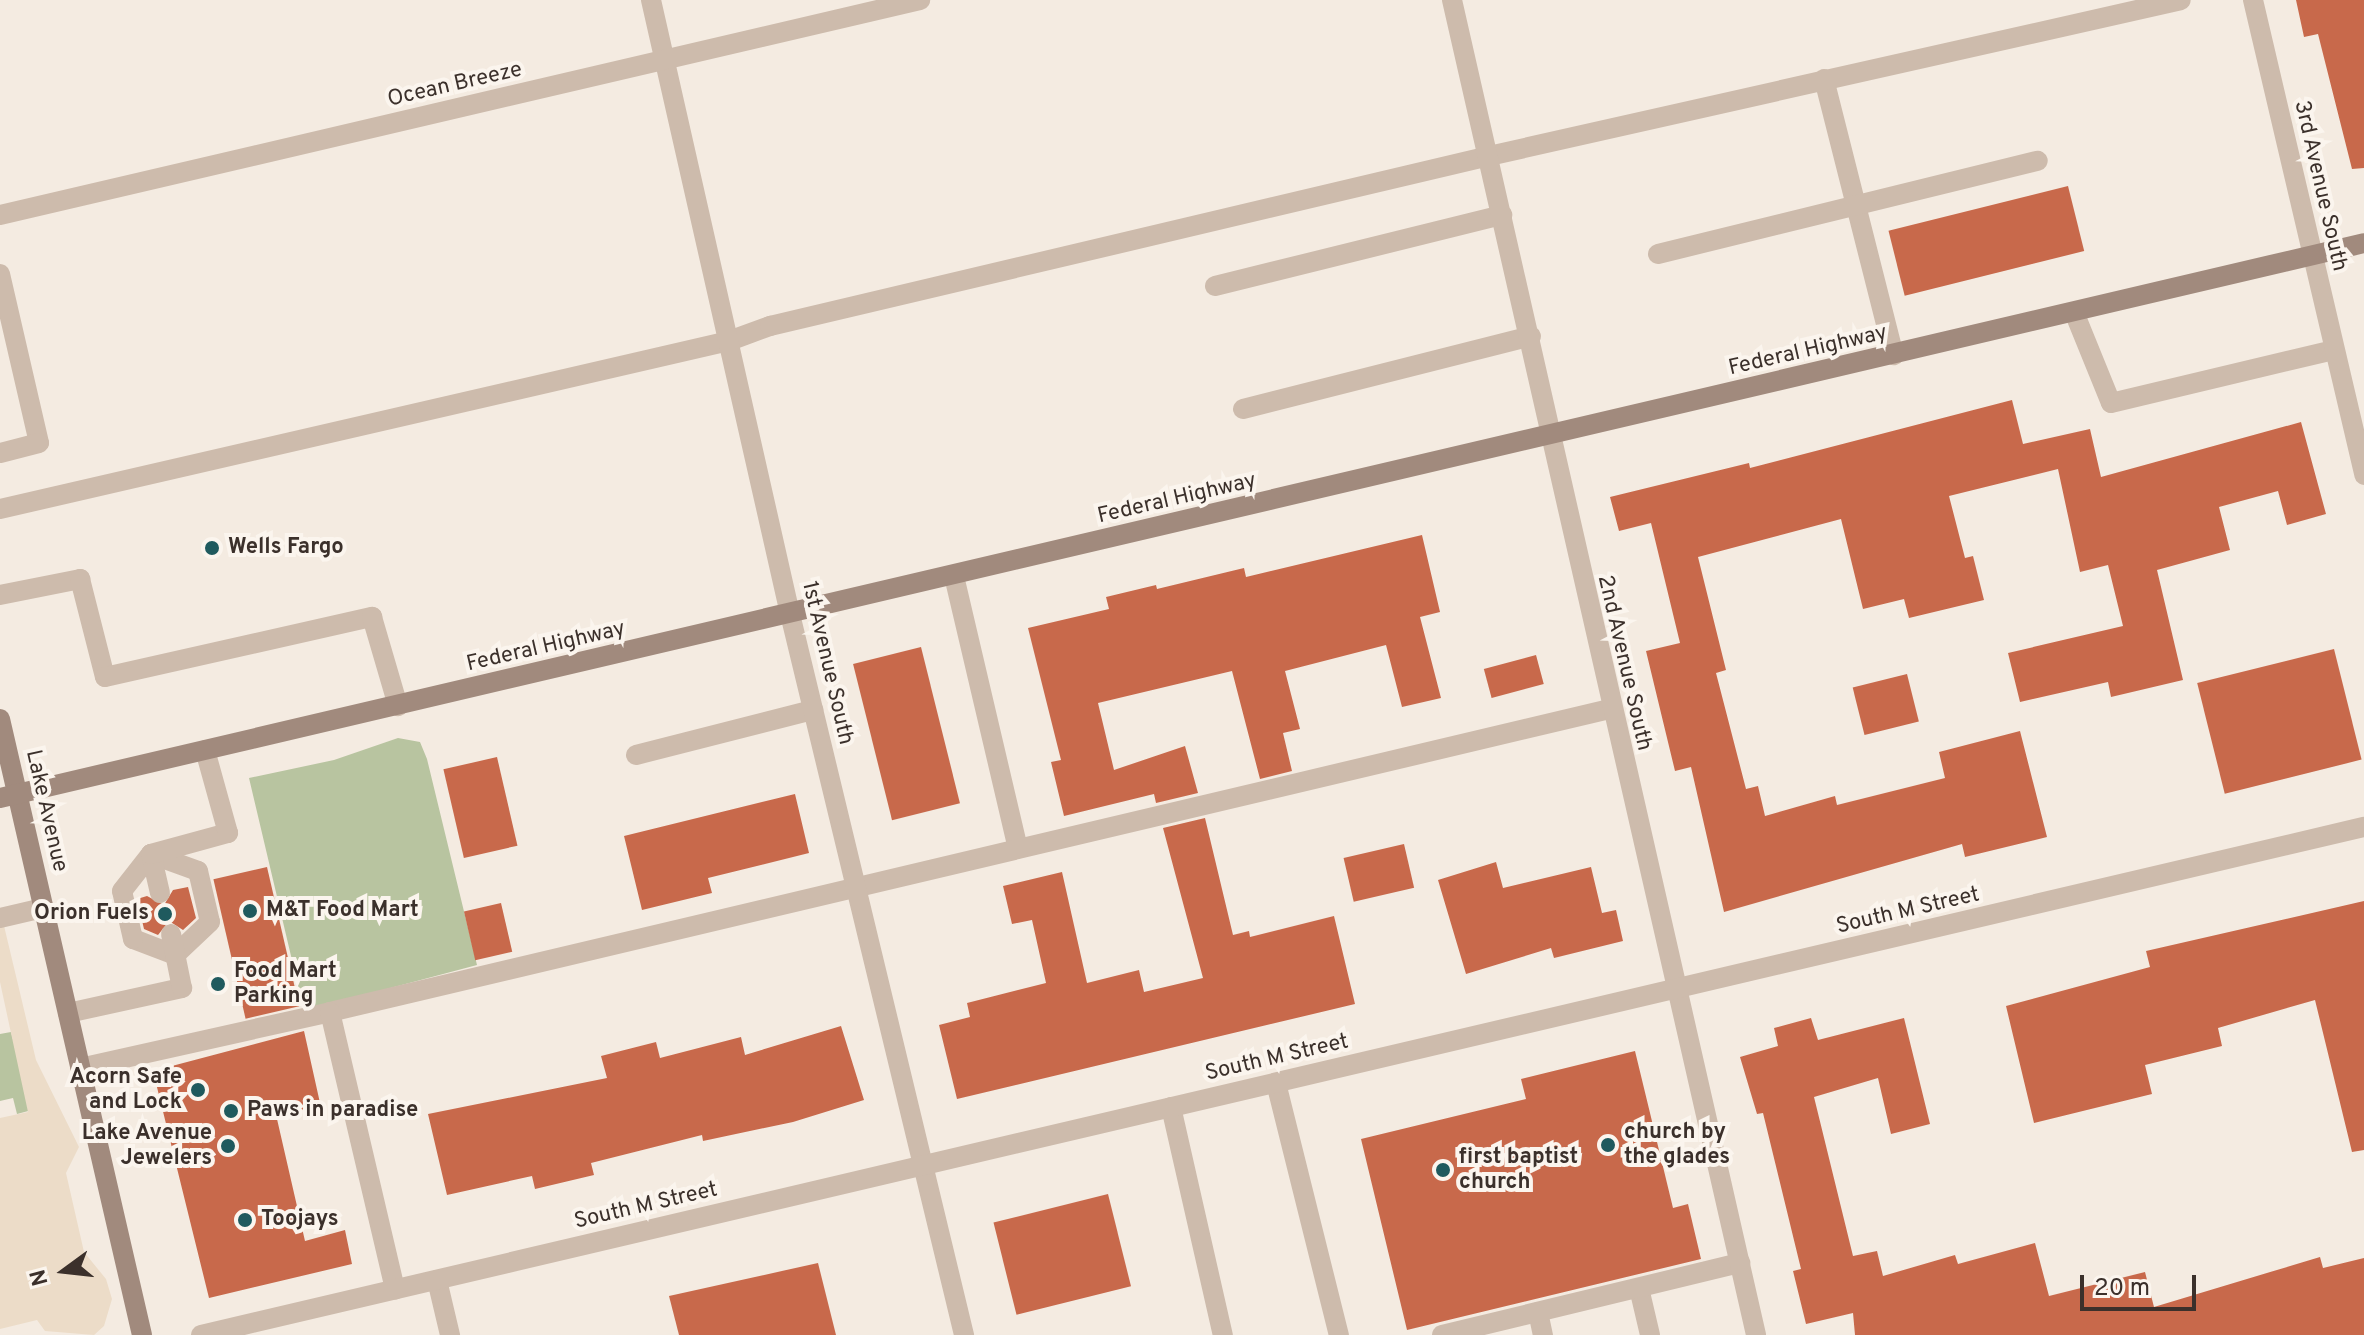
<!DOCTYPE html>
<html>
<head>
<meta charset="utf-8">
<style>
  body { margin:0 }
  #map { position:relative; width:2364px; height:1335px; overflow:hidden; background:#f4ebe1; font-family:Overpass,sans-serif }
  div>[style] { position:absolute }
  .green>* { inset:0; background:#b8c4a0 }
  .plaza>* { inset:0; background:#ecdcc8 }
  .building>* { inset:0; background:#c8694b; transform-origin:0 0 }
  .lane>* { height:20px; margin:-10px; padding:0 10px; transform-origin:10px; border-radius:10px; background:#cdbbac }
  .street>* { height:20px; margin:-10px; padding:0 10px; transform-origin:10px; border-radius:10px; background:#cdbbac }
  .secondary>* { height:20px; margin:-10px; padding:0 10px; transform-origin:10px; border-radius:10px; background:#a18a7d }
  .dots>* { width:22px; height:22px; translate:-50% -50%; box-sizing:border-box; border:4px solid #fbf5ee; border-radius:50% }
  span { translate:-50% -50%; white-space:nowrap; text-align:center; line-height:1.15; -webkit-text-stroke:8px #fbf5ee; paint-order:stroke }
  .street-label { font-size:22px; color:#3b302b }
  .poi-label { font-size:22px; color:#3b302b; font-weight:700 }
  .left { translate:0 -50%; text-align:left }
  .right { translate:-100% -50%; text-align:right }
  .north { position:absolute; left:24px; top:1231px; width:80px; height:80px; -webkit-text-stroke:6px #fbf5ee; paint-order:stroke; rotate:255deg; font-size:22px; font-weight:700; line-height:32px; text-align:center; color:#3b302b }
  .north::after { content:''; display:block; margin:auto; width:28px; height:36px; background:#3b302b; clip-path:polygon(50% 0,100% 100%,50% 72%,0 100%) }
  .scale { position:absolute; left:2080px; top:1275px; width:116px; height:36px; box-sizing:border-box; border:4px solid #3b302b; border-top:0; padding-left:10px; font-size:24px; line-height:28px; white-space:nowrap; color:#3b302b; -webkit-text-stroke:6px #fbf5ee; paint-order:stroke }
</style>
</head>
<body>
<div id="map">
  <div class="green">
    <div style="clip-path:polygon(398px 738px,420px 742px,427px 759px,477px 965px,304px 1011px,249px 778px,334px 760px)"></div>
    <div style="clip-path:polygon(11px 1032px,32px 1110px,17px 1114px,13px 1098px,0 1101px,0 1034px)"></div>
  </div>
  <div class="plaza">
    <div style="clip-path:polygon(0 909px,36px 1060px,79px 1147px,66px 1173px,84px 1252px,106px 1279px,112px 1299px,104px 1326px,94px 1335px,45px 1331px,37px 1320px,0 1329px,0 1118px,28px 1112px,0 982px)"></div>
  </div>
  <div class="building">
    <div style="clip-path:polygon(2296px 0,2364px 0,2364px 168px,2352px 169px,2318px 34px,2304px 37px)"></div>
    <div style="left:2068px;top:186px;width:67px;height:185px;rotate:76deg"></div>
    <div style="clip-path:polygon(2012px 400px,2023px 444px,2090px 429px,2101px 477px,2301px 422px,2326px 514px,2287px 525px,2278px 491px,2219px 507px,2230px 550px,2157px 570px,2183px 680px,2111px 697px,2108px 682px,2020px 702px,2008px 653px,2123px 626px,2108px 565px,2080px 572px,2058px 469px,1949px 496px,1965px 558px,1973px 556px,1984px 600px,1909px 618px,1904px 599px,1863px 609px,1841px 519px,1698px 557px,1726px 670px,1716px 673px,1746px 789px,1758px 786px,1765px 816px,1835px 796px,1837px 805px,1945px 778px,1939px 752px,2020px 731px,2047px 837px,1965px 857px,1962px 844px,1724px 912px,1691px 767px,1675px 771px,1646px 651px,1680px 643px,1651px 523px,1619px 531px,1610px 497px,1749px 463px,1750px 468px)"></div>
    <div style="clip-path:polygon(1422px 535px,1440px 612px,1420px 617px,1441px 698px,1402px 707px,1386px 645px,1285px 671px,1300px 729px,1283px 733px,1292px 771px,1260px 779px,1232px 671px,1098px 703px,1114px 770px,1185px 746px,1198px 793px,1156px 803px,1154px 794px,1064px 816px,1051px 762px,1061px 760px,1028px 628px,1109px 609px,1106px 597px,1156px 585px,1157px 589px,1244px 568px,1246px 577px)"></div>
    <div style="left:921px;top:647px;width:161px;height:70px;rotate:76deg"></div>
    <div style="left:2334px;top:649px;width:114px;height:141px;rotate:76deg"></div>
    <div style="left:1536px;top:655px;width:30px;height:54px;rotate:75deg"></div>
    <div style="left:1907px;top:674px;width:49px;height:56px;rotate:76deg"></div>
    <div style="left:497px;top:757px;width:91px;height:55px;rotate:77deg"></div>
    <div style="clip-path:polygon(795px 794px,809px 853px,708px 878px,712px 893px,642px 910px,624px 836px)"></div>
    <div style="clip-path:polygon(1205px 818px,1233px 935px,1249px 931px,1250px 937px,1334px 916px,1355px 1004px,957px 1099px,939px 1025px,970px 1017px,967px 1003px,1046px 983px,1032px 920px,1012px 924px,1003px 886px,1062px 872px,1087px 983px,1139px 970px,1144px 992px,1203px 978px,1163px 828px)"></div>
    <div style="left:1404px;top:844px;width:45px;height:62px;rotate:77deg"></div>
    <div style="clip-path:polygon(1496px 862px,1503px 888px,1591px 867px,1602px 913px,1616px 910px,1623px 941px,1554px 958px,1551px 948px,1466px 974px,1438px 880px)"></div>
    <div style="left:267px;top:867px;width:143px;height:55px;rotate:77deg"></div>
    <div style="clip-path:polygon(188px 887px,196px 918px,183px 930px,169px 921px,158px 935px,144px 929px,137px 899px,147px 896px,164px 905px,173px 890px)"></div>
    <div style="clip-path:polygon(2364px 901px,2364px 1150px,2352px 1152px,2315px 1000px,2218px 1028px,2222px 1046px,2145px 1065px,2152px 1094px,2034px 1123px,2006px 1006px,2150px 967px,2146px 951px)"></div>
    <div style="left:501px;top:903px;width:50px;height:38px;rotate:77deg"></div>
    <div style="clip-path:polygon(1811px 1018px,1818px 1040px,1904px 1018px,1930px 1124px,1891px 1134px,1878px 1078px,1814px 1097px,1853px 1256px,1877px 1251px,1883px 1276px,1955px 1255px,1958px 1264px,2035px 1243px,2049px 1296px,2145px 1272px,2154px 1307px,2320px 1257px,2323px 1268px,2364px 1258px,2364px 1335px,1855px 1335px,1853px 1313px,1806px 1324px,1793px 1271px,1801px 1269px,1763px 1113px,1757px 1114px,1740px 1057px,1778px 1046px,1774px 1028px)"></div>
    <div style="clip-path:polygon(841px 1026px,864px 1100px,793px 1122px,703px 1141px,702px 1135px,591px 1163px,594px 1175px,535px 1189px,532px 1176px,447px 1195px,428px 1114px,607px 1078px,601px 1056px,656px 1042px,660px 1058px,741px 1037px,745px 1055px)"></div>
    <div style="clip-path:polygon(304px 1031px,320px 1103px,277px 1119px,305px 1241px,345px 1230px,352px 1264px,209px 1298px,153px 1071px)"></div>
    <div style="clip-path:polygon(1635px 1051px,1673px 1208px,1688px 1204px,1701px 1259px,1407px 1330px,1361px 1139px,1526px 1099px,1521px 1079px)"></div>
    <div style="left:1108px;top:1194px;width:95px;height:118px;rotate:76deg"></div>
    <div style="clip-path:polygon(818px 1263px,836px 1335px,679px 1335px,669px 1296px)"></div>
  </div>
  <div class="lane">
    <div style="left:1824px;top:79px;width:285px;rotate:75.8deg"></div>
    <div style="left:1658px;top:254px;width:391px;rotate:-13.8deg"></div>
    <div style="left:0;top:274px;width:173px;rotate:77deg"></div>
    <div style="left:39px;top:443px;width:40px;rotate:165.6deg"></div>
    <div style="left:1215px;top:286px;width:296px;rotate:-13.9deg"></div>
    <div style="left:2074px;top:312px;width:98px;rotate:67.9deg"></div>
    <div style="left:2111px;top:403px;width:229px;rotate:-13.4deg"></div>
    <div style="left:1243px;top:409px;width:297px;rotate:-14.2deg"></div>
    <div style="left:0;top:509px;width:748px;rotate:-12.98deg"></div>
    <div style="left:729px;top:341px;width:44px;rotate:-20.1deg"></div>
    <div style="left:770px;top:326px;width:739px;rotate:-13.3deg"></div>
    <div style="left:1489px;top:156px;width:709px;rotate:-12.7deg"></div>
    <div style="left:954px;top:576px;width:280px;rotate:76.8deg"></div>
    <div style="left:0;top:595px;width:82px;rotate:-11.3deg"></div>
    <div style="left:80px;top:579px;width:101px;rotate:75.7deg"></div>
    <div style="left:105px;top:677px;width:274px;rotate:-12.7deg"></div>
    <div style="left:372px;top:617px;width:93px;rotate:73.7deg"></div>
    <div style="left:636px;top:755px;width:183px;rotate:-14.3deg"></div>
    <div style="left:151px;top:854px;width:50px;rotate:19.9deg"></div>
    <div style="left:198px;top:871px;width:52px;rotate:76.8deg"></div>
    <div style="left:210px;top:922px;width:48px;rotate:136.7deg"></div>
    <div style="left:175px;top:955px;width:45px;rotate:-159.1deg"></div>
    <div style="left:133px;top:939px;width:49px;rotate:-102.9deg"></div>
    <div style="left:122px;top:891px;width:47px;rotate:-51.9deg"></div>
    <div style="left:160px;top:893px;width:40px;rotate:-103deg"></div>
    <div style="left:151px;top:854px;width:80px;rotate:-15.3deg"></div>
    <div style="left:228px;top:833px;width:86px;rotate:-105.5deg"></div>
    <div style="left:0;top:918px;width:44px;rotate:-13.1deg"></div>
    <div style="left:330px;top:1012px;width:1315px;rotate:-13.32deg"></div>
    <div style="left:68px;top:1013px;width:117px;rotate:-12.4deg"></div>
    <div style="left:182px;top:988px;width:55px;rotate:-101.5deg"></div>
    <div style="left:80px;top:1068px;width:256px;rotate:-12.6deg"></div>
    <div style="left:330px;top:1012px;width:285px;rotate:76.8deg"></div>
    <div style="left:1276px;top:1083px;width:260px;rotate:76deg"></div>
    <div style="left:1171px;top:1107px;width:234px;rotate:77.2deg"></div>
    <div style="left:437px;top:1280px;width:57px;rotate:76.7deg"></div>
    <div style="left:1639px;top:1288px;width:48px;rotate:76.8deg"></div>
    <div style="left:1538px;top:1312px;width:24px;rotate:78deg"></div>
    <div style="left:1442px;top:1335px;width:307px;rotate:-13.6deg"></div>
  </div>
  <div class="street">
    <div style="left:651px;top:0;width:630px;rotate:77.24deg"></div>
    <div style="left:790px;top:614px;width:742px;rotate:76.43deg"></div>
    <div style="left:1452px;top:0;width:1369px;rotate:77.17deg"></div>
    <div style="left:2253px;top:0;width:488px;rotate:76.8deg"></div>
    <div style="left:0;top:215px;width:945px;rotate:-13.15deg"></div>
    <div style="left:201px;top:1335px;width:2222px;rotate:-13.22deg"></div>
  </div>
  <div class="secondary">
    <div style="left:0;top:719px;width:632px;rotate:77.02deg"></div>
    <div style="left:0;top:798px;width:2428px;rotate:-13.21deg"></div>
  </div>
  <div class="dots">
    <div style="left:212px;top:548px;background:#1f5a5e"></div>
    <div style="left:250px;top:911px;background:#1f5a5e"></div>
    <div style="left:165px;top:914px;background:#1f5a5e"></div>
    <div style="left:218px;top:984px;background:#1f5a5e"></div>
    <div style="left:198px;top:1090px;background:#1f5a5e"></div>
    <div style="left:231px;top:1111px;background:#1f5a5e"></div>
    <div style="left:1608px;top:1145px;background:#1f5a5e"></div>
    <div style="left:228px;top:1146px;background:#1f5a5e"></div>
    <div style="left:1443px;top:1170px;background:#1f5a5e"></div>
    <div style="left:245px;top:1220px;background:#1f5a5e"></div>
  </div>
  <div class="street-label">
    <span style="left:455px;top:85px;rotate:-13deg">Ocean Breeze</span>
    <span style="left:2320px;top:186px;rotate:77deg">3rd Avenue South</span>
    <span style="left:1808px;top:351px;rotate:-13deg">Federal Highway</span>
    <span style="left:1177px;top:499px;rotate:-13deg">Federal Highway</span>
    <span style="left:546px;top:647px;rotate:-13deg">Federal Highway</span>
    <span style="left:827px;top:663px;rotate:77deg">1st Avenue South</span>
    <span style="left:1624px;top:663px;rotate:77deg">2nd Avenue South</span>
    <span style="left:46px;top:811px;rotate:77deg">Lake Avenue</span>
    <span style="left:1908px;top:911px;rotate:-13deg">South M Street</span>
    <span style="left:1277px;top:1058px;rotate:-13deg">South M Street</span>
    <span style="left:646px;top:1206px;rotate:-13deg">South M Street</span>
  </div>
  <div class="poi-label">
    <span class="left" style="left:228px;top:548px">Wells Fargo</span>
    <span class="left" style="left:266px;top:911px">M&amp;T Food Mart</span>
    <span class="right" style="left:149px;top:914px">Orion Fuels</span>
    <span class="left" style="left:234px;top:984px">Food Mart<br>Parking</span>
    <span class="right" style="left:182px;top:1090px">Acorn Safe<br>and Lock</span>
    <span class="left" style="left:247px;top:1111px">Paws in paradise</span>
    <span class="left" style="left:1624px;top:1145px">church by<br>the glades</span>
    <span class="right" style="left:212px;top:1146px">Lake Avenue<br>Jewelers</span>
    <span class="left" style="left:1459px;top:1170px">first baptist<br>church</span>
    <span class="left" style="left:261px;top:1220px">Toojays</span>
  </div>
  <div class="north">N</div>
  <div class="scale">20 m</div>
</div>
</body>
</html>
